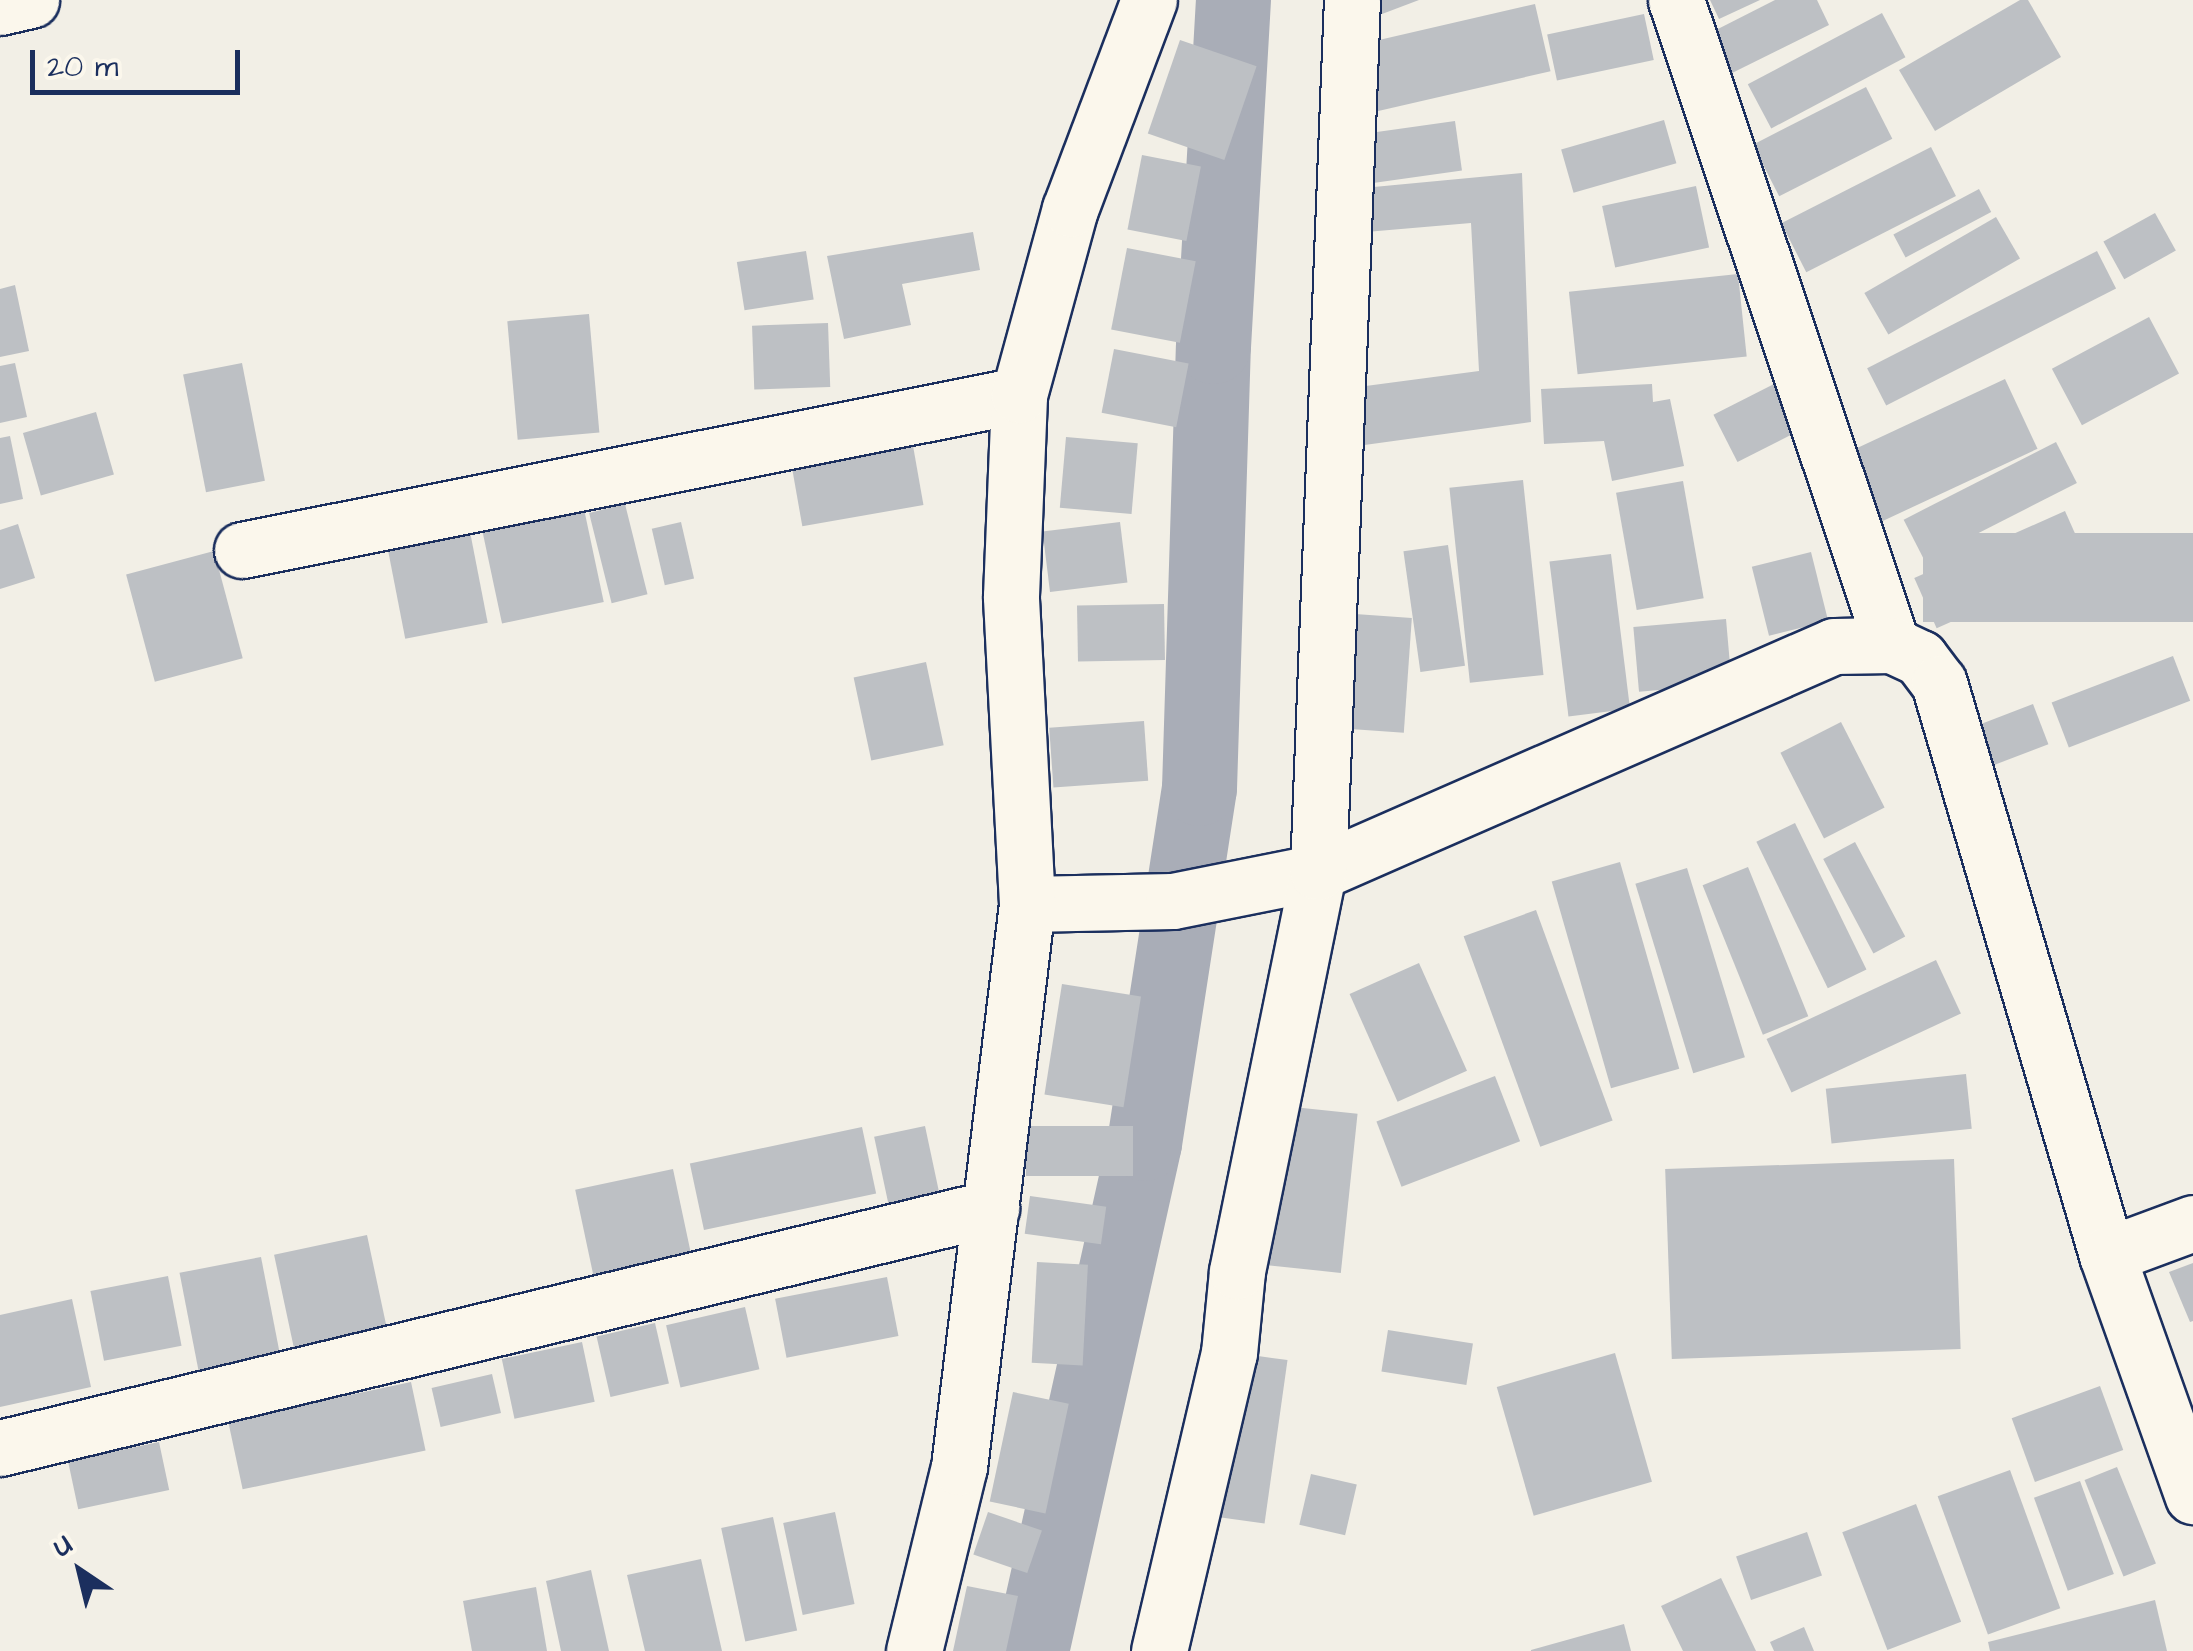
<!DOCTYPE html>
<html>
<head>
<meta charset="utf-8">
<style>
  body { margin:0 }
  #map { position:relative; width:2193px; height:1651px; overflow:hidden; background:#f2efe6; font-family:"Architects Daughter",sans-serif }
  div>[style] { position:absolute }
  .canal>* { height:75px; margin:-37.5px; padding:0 37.5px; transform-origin:37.5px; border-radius:37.5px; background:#a9adb7 }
  .building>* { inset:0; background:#bdc0c4; transform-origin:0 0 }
  .roads { filter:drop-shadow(2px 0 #1b2f5e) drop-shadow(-2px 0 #1b2f5e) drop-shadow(0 2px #1b2f5e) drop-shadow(0 -2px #1b2f5e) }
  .minor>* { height:55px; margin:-27.5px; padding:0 27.5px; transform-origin:27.5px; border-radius:27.5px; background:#fbf7ec }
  span { translate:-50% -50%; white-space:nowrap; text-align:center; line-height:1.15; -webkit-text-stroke:10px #fbf7ec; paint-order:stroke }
  .north { position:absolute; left:30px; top:1521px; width:100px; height:100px; -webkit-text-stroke:8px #fbf7ec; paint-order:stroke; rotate:325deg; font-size:28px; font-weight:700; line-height:40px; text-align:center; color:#1b2f5e }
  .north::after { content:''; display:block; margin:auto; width:35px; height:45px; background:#1b2f5e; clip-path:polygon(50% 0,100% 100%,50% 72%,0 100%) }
  .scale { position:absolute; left:30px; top:50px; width:210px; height:45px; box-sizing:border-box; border:5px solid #1b2f5e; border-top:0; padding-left:12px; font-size:30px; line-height:35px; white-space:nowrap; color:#1b2f5e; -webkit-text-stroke:8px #fbf7ec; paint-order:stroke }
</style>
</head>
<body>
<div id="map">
  <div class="canal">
    <div style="left:1031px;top:1651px;width:520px;rotate:-77.46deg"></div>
    <div style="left:1144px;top:1143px;width:359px;rotate:-81.2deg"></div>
    <div style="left:1199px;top:788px;width:442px;rotate:-88.2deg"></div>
    <div style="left:1213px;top:346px;width:347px;rotate:-86.7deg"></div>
  </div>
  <div class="building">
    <div style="clip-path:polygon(1377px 0,1419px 0,1382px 14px)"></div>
    <div style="clip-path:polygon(1710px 0,1760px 0,1719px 19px)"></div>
    <div style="clip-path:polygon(1775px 0,1817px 0,1829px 25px,1730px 74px,1710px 33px)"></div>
    <div style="clip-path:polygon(2020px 0,2028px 0,2061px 57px,1935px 131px,1899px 70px)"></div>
    <div style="left:1535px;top:4px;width:69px;height:179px;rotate:77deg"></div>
    <div style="left:1882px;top:13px;width:50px;height:152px;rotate:62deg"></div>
    <div style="left:1644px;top:14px;width:47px;height:99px;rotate:78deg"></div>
    <div style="left:1180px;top:40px;width:81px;height:99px;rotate:19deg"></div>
    <div style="left:1866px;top:87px;width:58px;height:127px;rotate:63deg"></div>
    <div style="left:1664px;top:120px;width:45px;height:107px;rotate:74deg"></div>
    <div style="left:1455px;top:121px;width:50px;height:104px;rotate:82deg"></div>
    <div style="left:1931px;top:147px;width:55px;height:168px;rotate:63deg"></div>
    <div style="left:1142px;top:155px;width:60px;height:76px;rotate:11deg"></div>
    <div style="clip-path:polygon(1522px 173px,1531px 422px,1350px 447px,1343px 389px,1479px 371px,1471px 223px,1366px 232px,1363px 188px)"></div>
    <div style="left:1696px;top:186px;width:63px;height:96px;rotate:78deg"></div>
    <div style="left:1979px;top:189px;width:26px;height:97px;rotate:62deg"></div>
    <div style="left:2155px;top:213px;width:43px;height:59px;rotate:61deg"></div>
    <div style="left:1996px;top:217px;width:48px;height:152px;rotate:60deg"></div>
    <div style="clip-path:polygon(973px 232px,980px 270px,902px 284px,911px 325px,844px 339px,827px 256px)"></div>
    <div style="left:1127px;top:248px;width:70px;height:83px;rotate:11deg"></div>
    <div style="left:806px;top:251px;width:49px;height:70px;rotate:81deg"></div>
    <div style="left:2097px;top:251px;width:42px;height:258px;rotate:63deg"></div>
    <div style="left:1738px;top:274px;width:83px;height:170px;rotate:84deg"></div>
    <div style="clip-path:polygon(15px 285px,29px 351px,0 357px,0 289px)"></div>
    <div style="left:589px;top:314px;width:119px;height:82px;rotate:85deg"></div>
    <div style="left:2149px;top:317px;width:64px;height:110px;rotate:62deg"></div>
    <div style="left:828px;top:323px;width:64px;height:76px;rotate:88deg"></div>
    <div style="left:1114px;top:349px;width:76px;height:65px;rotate:11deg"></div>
    <div style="clip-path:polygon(15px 363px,27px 417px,0 423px,0 366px)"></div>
    <div style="left:242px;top:363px;width:120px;height:60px;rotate:79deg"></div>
    <div style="left:2005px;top:379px;width:77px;height:182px;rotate:65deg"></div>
    <div style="clip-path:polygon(1652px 384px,1653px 402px,1670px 399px,1684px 466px,1612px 481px,1604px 441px,1544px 444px,1541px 389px)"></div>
    <div style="left:1774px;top:384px;width:53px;height:68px;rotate:63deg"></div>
    <div style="left:96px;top:412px;width:65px;height:76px;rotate:74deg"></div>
    <div style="clip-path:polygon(10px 436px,23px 499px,0 504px,0 438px)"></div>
    <div style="left:1066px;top:437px;width:72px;height:71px;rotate:5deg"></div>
    <div style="left:912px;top:440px;width:66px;height:123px;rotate:80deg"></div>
    <div style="left:2056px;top:442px;width:46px;height:171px;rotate:63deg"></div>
    <div style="left:1523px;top:480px;width:196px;height:74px;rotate:84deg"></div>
    <div style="left:1683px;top:481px;width:119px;height:68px;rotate:80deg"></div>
    <div style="left:625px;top:504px;width:93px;height:37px;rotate:76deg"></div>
    <div style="left:465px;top:506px;width:119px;height:84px;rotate:79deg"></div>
    <div style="left:584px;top:509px;width:95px;height:104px;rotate:78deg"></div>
    <div style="left:2065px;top:511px;width:55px;height:165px;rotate:66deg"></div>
    <div style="left:681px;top:522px;width:58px;height:30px;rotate:77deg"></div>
    <div style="left:1120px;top:522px;width:61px;height:78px;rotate:83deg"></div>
    <div style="clip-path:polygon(18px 524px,35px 578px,0 589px,0 530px)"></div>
    <div style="left:2193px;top:533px;width:89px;height:270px;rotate:90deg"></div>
    <div style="left:1448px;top:545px;width:122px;height:45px;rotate:82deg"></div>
    <div style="left:214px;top:551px;width:111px;height:91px;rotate:75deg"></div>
    <div style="left:1811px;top:552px;width:71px;height:61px;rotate:76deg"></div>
    <div style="left:1611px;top:554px;width:156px;height:62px;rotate:83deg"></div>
    <div style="left:1164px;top:604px;width:56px;height:87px;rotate:89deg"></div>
    <div style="left:1341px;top:613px;width:71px;height:115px;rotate:4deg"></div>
    <div style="left:1726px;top:619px;width:65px;height:93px;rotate:85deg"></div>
    <div style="left:2173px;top:656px;width:48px;height:130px;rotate:69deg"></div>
    <div style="left:926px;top:662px;width:85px;height:74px;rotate:78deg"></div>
    <div style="left:2033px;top:704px;width:43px;height:78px;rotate:69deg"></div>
    <div style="left:1144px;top:721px;width:60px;height:95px;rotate:86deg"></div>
    <div style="left:1841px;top:722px;width:96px;height:68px;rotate:63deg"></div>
    <div style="left:1795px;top:823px;width:163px;height:43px;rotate:64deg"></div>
    <div style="left:1855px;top:842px;width:107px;height:36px;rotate:62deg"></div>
    <div style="left:1620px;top:862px;width:215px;height:71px;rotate:74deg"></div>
    <div style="left:1748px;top:867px;width:161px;height:49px;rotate:68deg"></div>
    <div style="left:1687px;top:868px;width:198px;height:54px;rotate:73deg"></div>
    <div style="left:1536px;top:910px;width:224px;height:77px;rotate:70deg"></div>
    <div style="left:1936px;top:960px;width:59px;height:187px;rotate:65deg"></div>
    <div style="left:1419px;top:963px;width:118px;height:76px;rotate:66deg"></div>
    <div style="left:1062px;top:984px;width:80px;height:112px;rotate:9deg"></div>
    <div style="left:1966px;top:1074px;width:55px;height:141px;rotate:84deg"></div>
    <div style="left:1495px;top:1076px;width:70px;height:127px;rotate:69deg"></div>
    <div style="left:1274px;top:1105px;width:84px;height:160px;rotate:6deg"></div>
    <div style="left:925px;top:1126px;width:80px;height:52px;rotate:78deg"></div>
    <div style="left:1026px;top:1126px;width:107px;height:50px"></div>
    <div style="left:862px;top:1127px;width:68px;height:176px;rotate:78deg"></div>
    <div style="left:1954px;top:1159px;width:190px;height:289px;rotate:88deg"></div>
    <div style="left:673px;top:1169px;width:97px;height:100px;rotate:78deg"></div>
    <div style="left:1030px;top:1196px;width:77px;height:38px;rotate:8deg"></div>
    <div style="left:367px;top:1235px;width:98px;height:95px;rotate:78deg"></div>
    <div style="left:261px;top:1257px;width:103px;height:83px;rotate:79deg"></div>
    <div style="left:1037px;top:1262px;width:51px;height:101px;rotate:3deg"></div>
    <div style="clip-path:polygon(2193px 1263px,2193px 1321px,2190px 1322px,2169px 1272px)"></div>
    <div style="left:168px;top:1276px;width:71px;height:79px;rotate:79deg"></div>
    <div style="left:887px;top:1277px;width:60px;height:114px;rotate:79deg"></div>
    <div style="clip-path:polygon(72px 1299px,91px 1387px,0 1407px,0 1315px)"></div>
    <div style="left:745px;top:1307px;width:64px;height:81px;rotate:77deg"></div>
    <div style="left:655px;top:1323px;width:62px;height:60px;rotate:77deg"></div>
    <div style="left:1388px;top:1330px;width:86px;height:42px;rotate:9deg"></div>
    <div style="left:582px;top:1342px;width:61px;height:82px;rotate:78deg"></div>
    <div style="left:1237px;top:1353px;width:51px;height:165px;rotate:8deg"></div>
    <div style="left:1615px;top:1353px;width:134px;height:123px;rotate:74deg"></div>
    <div style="left:492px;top:1374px;width:40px;height:62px;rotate:77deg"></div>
    <div style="left:411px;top:1382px;width:70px;height:187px;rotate:78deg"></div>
    <div style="left:2100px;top:1386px;width:68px;height:94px;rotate:70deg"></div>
    <div style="left:1013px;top:1392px;width:57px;height:112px;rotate:12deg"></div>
    <div style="left:159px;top:1442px;width:49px;height:93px;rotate:78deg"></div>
    <div style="left:2117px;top:1467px;width:104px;height:35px;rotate:68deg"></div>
    <div style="left:2010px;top:1470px;width:147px;height:77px;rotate:70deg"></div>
    <div style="left:1311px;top:1474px;width:47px;height:52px;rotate:13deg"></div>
    <div style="left:2080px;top:1481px;width:99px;height:49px;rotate:70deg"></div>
    <div style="left:1916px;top:1504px;width:126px;height:79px;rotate:69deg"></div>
    <div style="left:835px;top:1512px;width:94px;height:53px;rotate:78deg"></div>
    <div style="left:988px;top:1512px;width:57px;height:45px;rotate:19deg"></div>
    <div style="left:773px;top:1517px;width:116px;height:53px;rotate:78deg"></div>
    <div style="left:1807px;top:1532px;width:46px;height:75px;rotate:71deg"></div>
    <div style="clip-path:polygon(701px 1559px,722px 1651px,645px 1651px,627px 1575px)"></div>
    <div style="clip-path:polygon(591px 1570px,609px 1651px,561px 1651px,546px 1581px)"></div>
    <div style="clip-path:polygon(1721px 1578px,1756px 1651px,1683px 1651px,1661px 1606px)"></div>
    <div style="clip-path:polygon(967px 1586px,1018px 1596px,1006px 1651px,953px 1651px)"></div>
    <div style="clip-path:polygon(536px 1587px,547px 1651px,472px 1651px,463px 1601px)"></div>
    <div style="clip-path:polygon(2155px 1600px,2167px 1651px,1990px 1651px,1988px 1642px)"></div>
    <div style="clip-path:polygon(1624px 1624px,1631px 1651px,1531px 1651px,1531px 1650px)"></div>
    <div style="clip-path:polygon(1804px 1627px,1814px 1651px,1774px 1651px,1770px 1642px)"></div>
  </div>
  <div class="roads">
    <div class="minor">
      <div style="left:1676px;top:0;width:680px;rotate:71.49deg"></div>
      <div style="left:0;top:7px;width:32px;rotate:-13deg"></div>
      <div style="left:242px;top:550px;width:792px;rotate:-11.28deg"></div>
      <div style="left:1027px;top:904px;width:146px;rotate:-1.2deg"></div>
      <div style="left:1173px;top:901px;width:148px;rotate:-11.3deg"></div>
      <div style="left:1318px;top:872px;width:563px;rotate:-23.65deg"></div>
      <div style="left:1834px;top:646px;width:58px;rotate:-1deg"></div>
      <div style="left:1892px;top:645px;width:31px;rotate:25deg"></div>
      <div style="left:1920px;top:658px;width:31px;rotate:53deg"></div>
      <div style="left:1939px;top:683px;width:596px;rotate:73.63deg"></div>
      <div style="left:2107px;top:1255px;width:256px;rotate:70.4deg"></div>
      <div style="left:2107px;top:1255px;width:92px;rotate:-20.4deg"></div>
      <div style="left:0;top:1448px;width:1020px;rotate:-13.61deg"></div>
      <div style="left:914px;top:1651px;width:189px;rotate:-76.3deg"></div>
      <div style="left:959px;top:1467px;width:567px;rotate:-83.11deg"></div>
      <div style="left:1027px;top:904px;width:308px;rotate:-93deg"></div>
      <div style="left:1011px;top:596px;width:201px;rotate:-87.7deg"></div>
      <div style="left:1019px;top:395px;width:193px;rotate:-74.7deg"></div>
      <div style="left:1070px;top:209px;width:223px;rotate:-69.3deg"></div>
      <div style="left:1159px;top:1651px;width:306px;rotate:-76.8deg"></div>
      <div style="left:1229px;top:1353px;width:82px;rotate:-84.4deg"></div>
      <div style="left:1237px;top:1271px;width:407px;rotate:-78.5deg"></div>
      <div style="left:1318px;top:872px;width:873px;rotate:-87.77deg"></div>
    </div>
  </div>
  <div class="north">U</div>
  <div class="scale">20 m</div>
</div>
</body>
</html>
